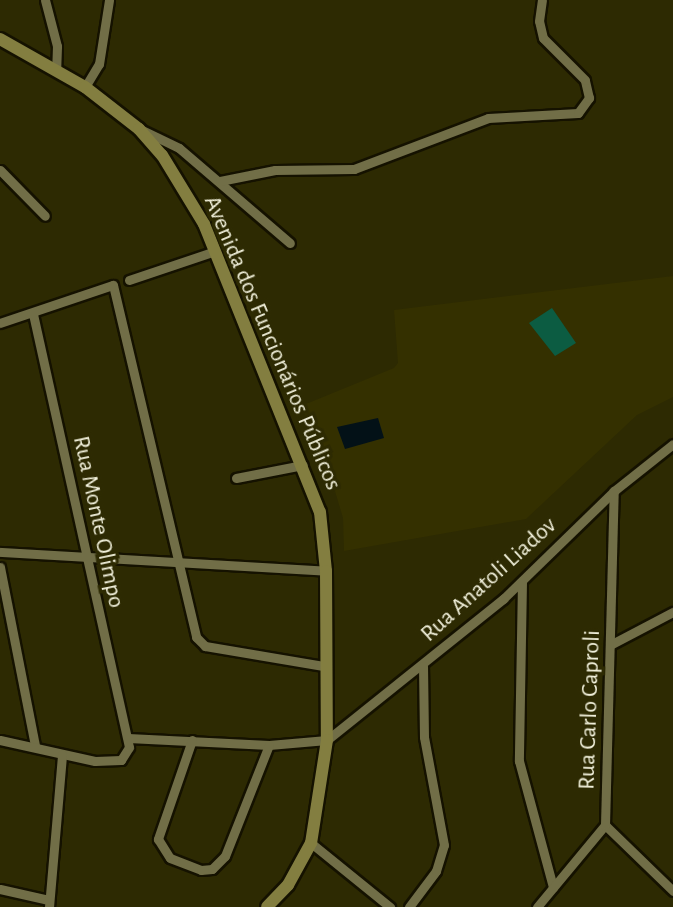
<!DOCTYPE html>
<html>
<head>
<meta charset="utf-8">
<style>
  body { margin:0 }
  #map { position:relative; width:673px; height:907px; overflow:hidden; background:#2d2a02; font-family:"Alegreya Sans",sans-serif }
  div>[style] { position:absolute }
  .built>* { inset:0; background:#343000 }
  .green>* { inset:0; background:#0c5c42 }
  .water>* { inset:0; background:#031117 }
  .roads { filter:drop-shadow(2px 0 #151200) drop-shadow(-2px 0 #151200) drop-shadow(0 2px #151200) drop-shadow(0 -2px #151200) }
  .street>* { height:9px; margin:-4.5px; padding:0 4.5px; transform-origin:4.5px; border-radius:4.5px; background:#716e47 }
  .secondary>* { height:12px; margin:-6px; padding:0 6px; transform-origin:6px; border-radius:6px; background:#837e40 }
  span { translate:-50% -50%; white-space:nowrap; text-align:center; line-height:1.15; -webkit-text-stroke:7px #2d2a02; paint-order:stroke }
  .street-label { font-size:24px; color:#f3f2dd }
</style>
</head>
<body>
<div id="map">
  <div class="built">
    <div style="clip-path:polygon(673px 276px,673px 397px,637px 415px,526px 519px,344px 551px,343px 518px,326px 461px,301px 406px,394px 368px,398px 363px,394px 310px)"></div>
  </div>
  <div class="green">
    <div style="clip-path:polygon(552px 308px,576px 343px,555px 356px,529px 323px)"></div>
  </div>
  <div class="water">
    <div style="clip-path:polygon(378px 418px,384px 438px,345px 449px,337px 427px)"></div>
  </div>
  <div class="roads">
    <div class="street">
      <div style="left:45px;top:0;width:48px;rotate:75.4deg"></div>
      <div style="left:57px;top:46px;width:25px;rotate:92deg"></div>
      <div style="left:85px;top:87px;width:27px;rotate:-59deg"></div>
      <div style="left:99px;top:64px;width:65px;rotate:-81.1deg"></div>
      <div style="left:142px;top:130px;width:41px;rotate:25.9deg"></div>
      <div style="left:179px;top:148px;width:146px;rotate:40.6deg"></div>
      <div style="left:0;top:170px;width:64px;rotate:45.6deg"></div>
      <div style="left:220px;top:181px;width:56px;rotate:-11.3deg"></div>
      <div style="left:275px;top:170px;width:79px;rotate:-0.7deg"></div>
      <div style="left:354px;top:169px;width:143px;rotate:-20.8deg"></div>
      <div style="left:488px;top:118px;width:90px;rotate:-3.2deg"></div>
      <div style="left:578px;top:113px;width:19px;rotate:-54deg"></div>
      <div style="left:589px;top:98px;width:18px;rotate:-103deg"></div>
      <div style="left:585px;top:80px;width:59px;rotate:-135deg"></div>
      <div style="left:543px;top:38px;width:17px;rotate:-103deg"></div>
      <div style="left:539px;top:21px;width:21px;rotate:-82deg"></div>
      <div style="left:129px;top:280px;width:91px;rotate:-18.6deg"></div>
      <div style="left:0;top:323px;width:119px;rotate:-18.6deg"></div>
      <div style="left:113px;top:285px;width:362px;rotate:76.7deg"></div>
      <div style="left:196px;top:637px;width:13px;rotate:45deg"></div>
      <div style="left:205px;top:646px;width:120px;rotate:9.6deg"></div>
      <div style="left:236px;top:478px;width:68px;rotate:-11deg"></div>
      <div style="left:0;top:552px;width:327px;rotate:3.3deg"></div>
      <div style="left:0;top:567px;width:182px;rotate:78.9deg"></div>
      <div style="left:522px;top:581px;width:180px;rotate:91deg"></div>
      <div style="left:519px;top:761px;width:131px;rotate:74.9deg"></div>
      <div style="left:612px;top:644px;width:69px;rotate:-27.7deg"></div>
      <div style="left:128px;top:738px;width:141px;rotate:2.8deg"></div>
      <div style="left:269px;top:745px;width:58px;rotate:-4.9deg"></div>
      <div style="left:327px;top:740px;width:226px;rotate:-38.7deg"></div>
      <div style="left:503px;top:599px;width:155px;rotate:-44.2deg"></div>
      <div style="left:614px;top:491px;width:75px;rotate:-38.5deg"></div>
      <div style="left:0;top:740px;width:97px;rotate:12.5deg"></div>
      <div style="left:95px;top:761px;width:26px;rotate:-2deg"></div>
      <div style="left:121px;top:760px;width:15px;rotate:-58deg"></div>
      <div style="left:129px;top:747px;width:444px;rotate:-102.5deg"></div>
      <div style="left:192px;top:740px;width:105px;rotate:109deg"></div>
      <div style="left:158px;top:839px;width:22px;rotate:58deg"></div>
      <div style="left:170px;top:858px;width:33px;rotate:21deg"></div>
      <div style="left:201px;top:870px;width:11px;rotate:-5deg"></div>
      <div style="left:212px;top:869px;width:18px;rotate:-45deg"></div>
      <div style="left:225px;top:856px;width:119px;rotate:-68.4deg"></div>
      <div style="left:605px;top:825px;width:95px;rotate:44.1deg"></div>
      <div style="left:311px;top:843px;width:102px;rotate:39deg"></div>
      <div style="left:0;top:889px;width:50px;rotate:12.7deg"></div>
      <div style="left:49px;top:907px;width:153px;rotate:-85.1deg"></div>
      <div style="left:409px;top:907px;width:45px;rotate:-53.1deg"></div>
      <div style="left:436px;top:871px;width:27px;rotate:-73deg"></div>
      <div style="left:444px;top:845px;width:110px;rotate:-100.5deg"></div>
      <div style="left:424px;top:737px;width:71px;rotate:-90.8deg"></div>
      <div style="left:537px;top:907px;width:107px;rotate:-50.3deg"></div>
      <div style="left:605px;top:825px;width:334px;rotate:-88.5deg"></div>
    </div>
    <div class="secondary">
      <div style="left:0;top:39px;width:98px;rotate:29.5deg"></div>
      <div style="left:85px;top:87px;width:68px;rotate:37.9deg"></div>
      <div style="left:139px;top:129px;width:35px;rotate:49deg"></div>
      <div style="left:162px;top:155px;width:81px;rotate:58.7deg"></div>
      <div style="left:204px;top:224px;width:310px;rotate:68.1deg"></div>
      <div style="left:320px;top:512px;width:59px;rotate:84.2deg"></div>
      <div style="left:326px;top:571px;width:169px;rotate:89.7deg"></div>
      <div style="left:327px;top:740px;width:104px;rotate:98.8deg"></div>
      <div style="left:311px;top:843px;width:48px;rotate:118.7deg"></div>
      <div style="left:288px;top:885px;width:30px;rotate:134deg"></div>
    </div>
  </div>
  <div class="street-label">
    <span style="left:272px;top:343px;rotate:67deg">Avenida dos Funcionários Públicos</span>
    <span style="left:98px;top:522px;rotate:78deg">Rua Monte Olimpo</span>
    <span style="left:489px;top:580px;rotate:-42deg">Rua Anatoli Liadov</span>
    <span style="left:590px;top:710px;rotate:-88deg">Rua Carlo Caproli</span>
  </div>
</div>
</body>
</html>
